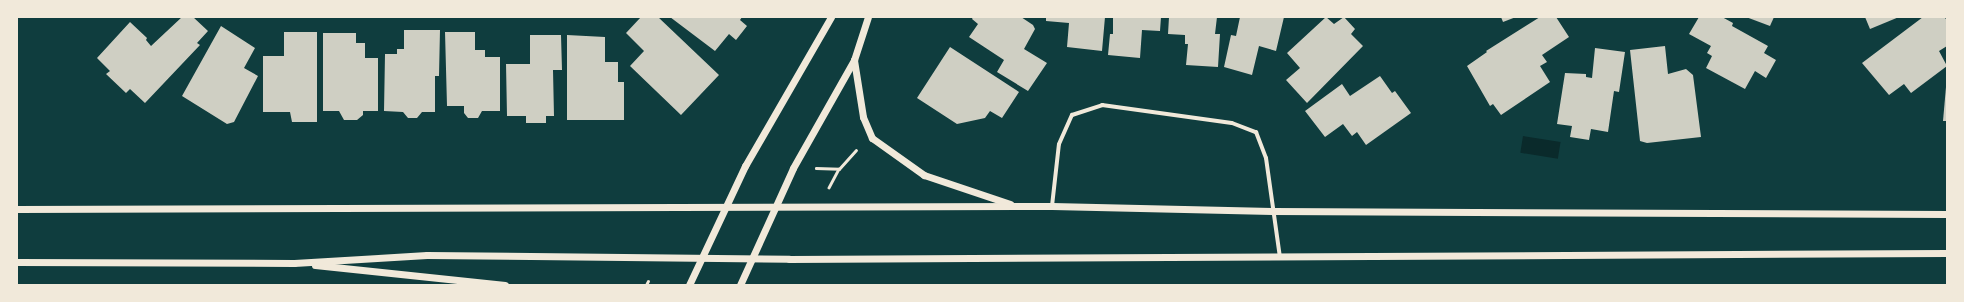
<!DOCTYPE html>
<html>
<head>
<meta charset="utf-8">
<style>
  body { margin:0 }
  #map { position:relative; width:1964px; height:302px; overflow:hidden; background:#0f3d3e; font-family:"Alegreya Sans",sans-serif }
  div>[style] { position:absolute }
  .water>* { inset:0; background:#0a2a2b; transform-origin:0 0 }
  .building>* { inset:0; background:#cfcfc3 }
  .path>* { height:2.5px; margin:-1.25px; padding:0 1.25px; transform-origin:1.25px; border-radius:1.25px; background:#f1e9da }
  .minor>* { height:4px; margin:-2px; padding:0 2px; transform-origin:2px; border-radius:2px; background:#f1e9da }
  .tertiary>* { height:7px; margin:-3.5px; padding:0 3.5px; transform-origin:3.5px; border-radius:3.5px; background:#f1e9da }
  span { translate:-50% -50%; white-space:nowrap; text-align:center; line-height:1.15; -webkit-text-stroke:3.5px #f1e9da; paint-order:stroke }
  .frame { position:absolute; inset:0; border:18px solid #f1e9da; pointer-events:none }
</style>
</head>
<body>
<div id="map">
  <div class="water">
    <div style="left:1523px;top:136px;width:38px;height:17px;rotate:9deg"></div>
  </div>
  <div class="building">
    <div style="clip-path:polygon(182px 17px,193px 17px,208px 31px,197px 43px,200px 45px,145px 103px,130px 89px,126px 93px,106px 74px,110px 71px,97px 58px,130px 22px,147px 38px,146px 40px,151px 46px)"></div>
    <div style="clip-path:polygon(641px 17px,658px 17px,719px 75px,681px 115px,630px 66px,644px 51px,626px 33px)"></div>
    <div style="clip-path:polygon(670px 17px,742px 17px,740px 20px,747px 26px,736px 40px,729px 34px,715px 51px)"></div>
    <div style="clip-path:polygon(973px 17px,1021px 17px,1033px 25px,1035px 29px,1024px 49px,1047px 63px,1028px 91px,997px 72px,1004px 60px,969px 37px,978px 24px,972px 19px)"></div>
    <div style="clip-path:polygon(1046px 17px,1105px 17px,1102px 51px,1067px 47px,1069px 23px,1046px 21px)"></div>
    <div style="clip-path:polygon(1113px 17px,1161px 17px,1160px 31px,1142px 30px,1140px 58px,1108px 55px,1110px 34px,1113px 34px)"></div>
    <div style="clip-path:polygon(1169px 17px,1217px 17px,1215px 34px,1220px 34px,1218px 67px,1186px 65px,1188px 44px,1185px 44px,1185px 35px,1168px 34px)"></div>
    <div style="clip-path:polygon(1240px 17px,1284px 17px,1276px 51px,1259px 46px,1252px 75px,1224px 67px,1231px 35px,1236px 36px)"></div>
    <div style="clip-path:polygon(1326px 17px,1334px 24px,1344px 17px,1355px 29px,1351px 34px,1363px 46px,1307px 103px,1286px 80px,1300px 68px,1287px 53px)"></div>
    <div style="clip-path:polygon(1501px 17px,1516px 17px,1503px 22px)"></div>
    <div style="clip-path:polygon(1540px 17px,1556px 17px,1569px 37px,1542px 55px,1547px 62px,1540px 66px,1550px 82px,1501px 115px,1493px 104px,1490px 106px,1467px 66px,1487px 52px,1486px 51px)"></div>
    <div style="clip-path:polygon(1699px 17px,1722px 17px,1733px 23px,1732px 26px,1768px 46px,1764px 53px,1776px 60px,1766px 78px,1755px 71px,1745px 89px,1706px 68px,1712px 56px,1707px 53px,1711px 46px,1689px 34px)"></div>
    <div style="clip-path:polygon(1746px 17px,1774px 17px,1770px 26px)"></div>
    <div style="clip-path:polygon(1865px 17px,1899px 17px,1870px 29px)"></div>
    <div style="clip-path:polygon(1923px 17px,1944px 17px,1947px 20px,1947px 46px,1939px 51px,1947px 66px,1911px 93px,1904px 84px,1889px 95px,1862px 63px)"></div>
    <div style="clip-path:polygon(221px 26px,255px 48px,244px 68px,258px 76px,234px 122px,227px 124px,182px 96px)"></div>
    <div style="clip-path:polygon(404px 30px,440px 30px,439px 76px,435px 76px,435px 112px,422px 112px,417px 118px,408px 118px,403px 112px,384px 111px,385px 54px,397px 54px,397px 49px,404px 49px)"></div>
    <div style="clip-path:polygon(284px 32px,317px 32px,317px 122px,292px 122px,290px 112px,263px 112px,263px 56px,284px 56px)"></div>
    <div style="clip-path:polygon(445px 32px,475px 32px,475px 50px,485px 50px,485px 57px,500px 57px,500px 111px,482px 111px,478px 118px,468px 118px,464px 113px,464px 106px,447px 106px)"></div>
    <div style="clip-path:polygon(323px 33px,356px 33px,356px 43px,365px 43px,365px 58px,378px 58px,378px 111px,363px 111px,363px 115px,357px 120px,344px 120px,339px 111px,323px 111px)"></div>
    <div style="clip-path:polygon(530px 35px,561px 35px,562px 70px,553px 70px,554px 116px,546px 116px,546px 123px,526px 123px,526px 116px,507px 116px,506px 64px,530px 64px)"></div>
    <div style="clip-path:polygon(567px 35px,605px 37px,605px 62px,618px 62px,618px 82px,624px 82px,624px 120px,567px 120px)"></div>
    <div style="clip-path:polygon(1665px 46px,1668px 74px,1686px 69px,1693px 75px,1701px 137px,1647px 143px,1640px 141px,1630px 50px)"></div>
    <div style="clip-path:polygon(950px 47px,1019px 92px,1002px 118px,990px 111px,985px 118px,957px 124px,917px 98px)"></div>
    <div style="clip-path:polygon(1595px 48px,1625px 52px,1619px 92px,1614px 91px,1608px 132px,1591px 129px,1589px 140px,1570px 137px,1572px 126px,1557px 124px,1565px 73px,1586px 74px,1586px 77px,1592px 78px)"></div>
    <div style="clip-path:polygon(1380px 76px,1392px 93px,1395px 91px,1411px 113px,1366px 145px,1357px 132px,1352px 136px,1343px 124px,1325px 137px,1305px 111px,1342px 84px,1350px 96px)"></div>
    <div style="clip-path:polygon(1946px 87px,1947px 87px,1947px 121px,1943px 121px)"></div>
  </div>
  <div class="path">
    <div style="left:816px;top:168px;width:23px;rotate:2deg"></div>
    <div style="left:839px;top:169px;width:21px;rotate:118deg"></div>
    <div style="left:839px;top:169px;width:25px;rotate:-48deg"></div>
    <div style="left:646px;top:285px;width:4px;rotate:-63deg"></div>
  </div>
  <div class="minor">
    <div style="left:1052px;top:206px;width:62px;rotate:-83.6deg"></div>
    <div style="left:1059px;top:144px;width:32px;rotate:-66deg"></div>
    <div style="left:1072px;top:115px;width:32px;rotate:-18deg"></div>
    <div style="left:1102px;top:105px;width:131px;rotate:7.9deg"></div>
    <div style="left:1232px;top:123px;width:26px;rotate:21deg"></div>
    <div style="left:1256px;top:132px;width:28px;rotate:69deg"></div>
    <div style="left:1266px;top:158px;width:101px;rotate:82deg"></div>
  </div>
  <div class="tertiary">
    <div style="left:854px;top:60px;width:58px;rotate:81deg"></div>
    <div style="left:863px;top:117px;width:23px;rotate:67deg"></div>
    <div style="left:872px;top:138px;width:64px;rotate:35.4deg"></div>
    <div style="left:924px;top:175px;width:91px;rotate:18.6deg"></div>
    <div style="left:17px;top:209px;width:1035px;rotate:-0.17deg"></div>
    <div style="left:1052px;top:206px;width:221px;rotate:1.3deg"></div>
    <div style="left:1273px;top:211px;width:674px;rotate:0.26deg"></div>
    <div style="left:17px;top:262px;width:277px;rotate:0.2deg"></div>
    <div style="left:294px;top:263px;width:133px;rotate:-3.4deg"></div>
    <div style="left:427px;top:255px;width:362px;rotate:0.6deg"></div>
    <div style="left:789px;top:259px;width:1158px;rotate:-0.3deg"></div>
    <div style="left:315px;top:265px;width:191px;rotate:6deg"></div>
    <div style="left:689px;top:285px;width:132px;rotate:-64.8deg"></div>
    <div style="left:745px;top:166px;width:172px;rotate:-60deg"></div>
    <div style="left:740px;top:285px;width:128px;rotate:-65.6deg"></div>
    <div style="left:793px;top:168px;width:124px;rotate:-60.5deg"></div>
    <div style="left:854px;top:60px;width:45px;rotate:-72deg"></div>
  </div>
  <div class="frame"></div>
</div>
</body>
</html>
